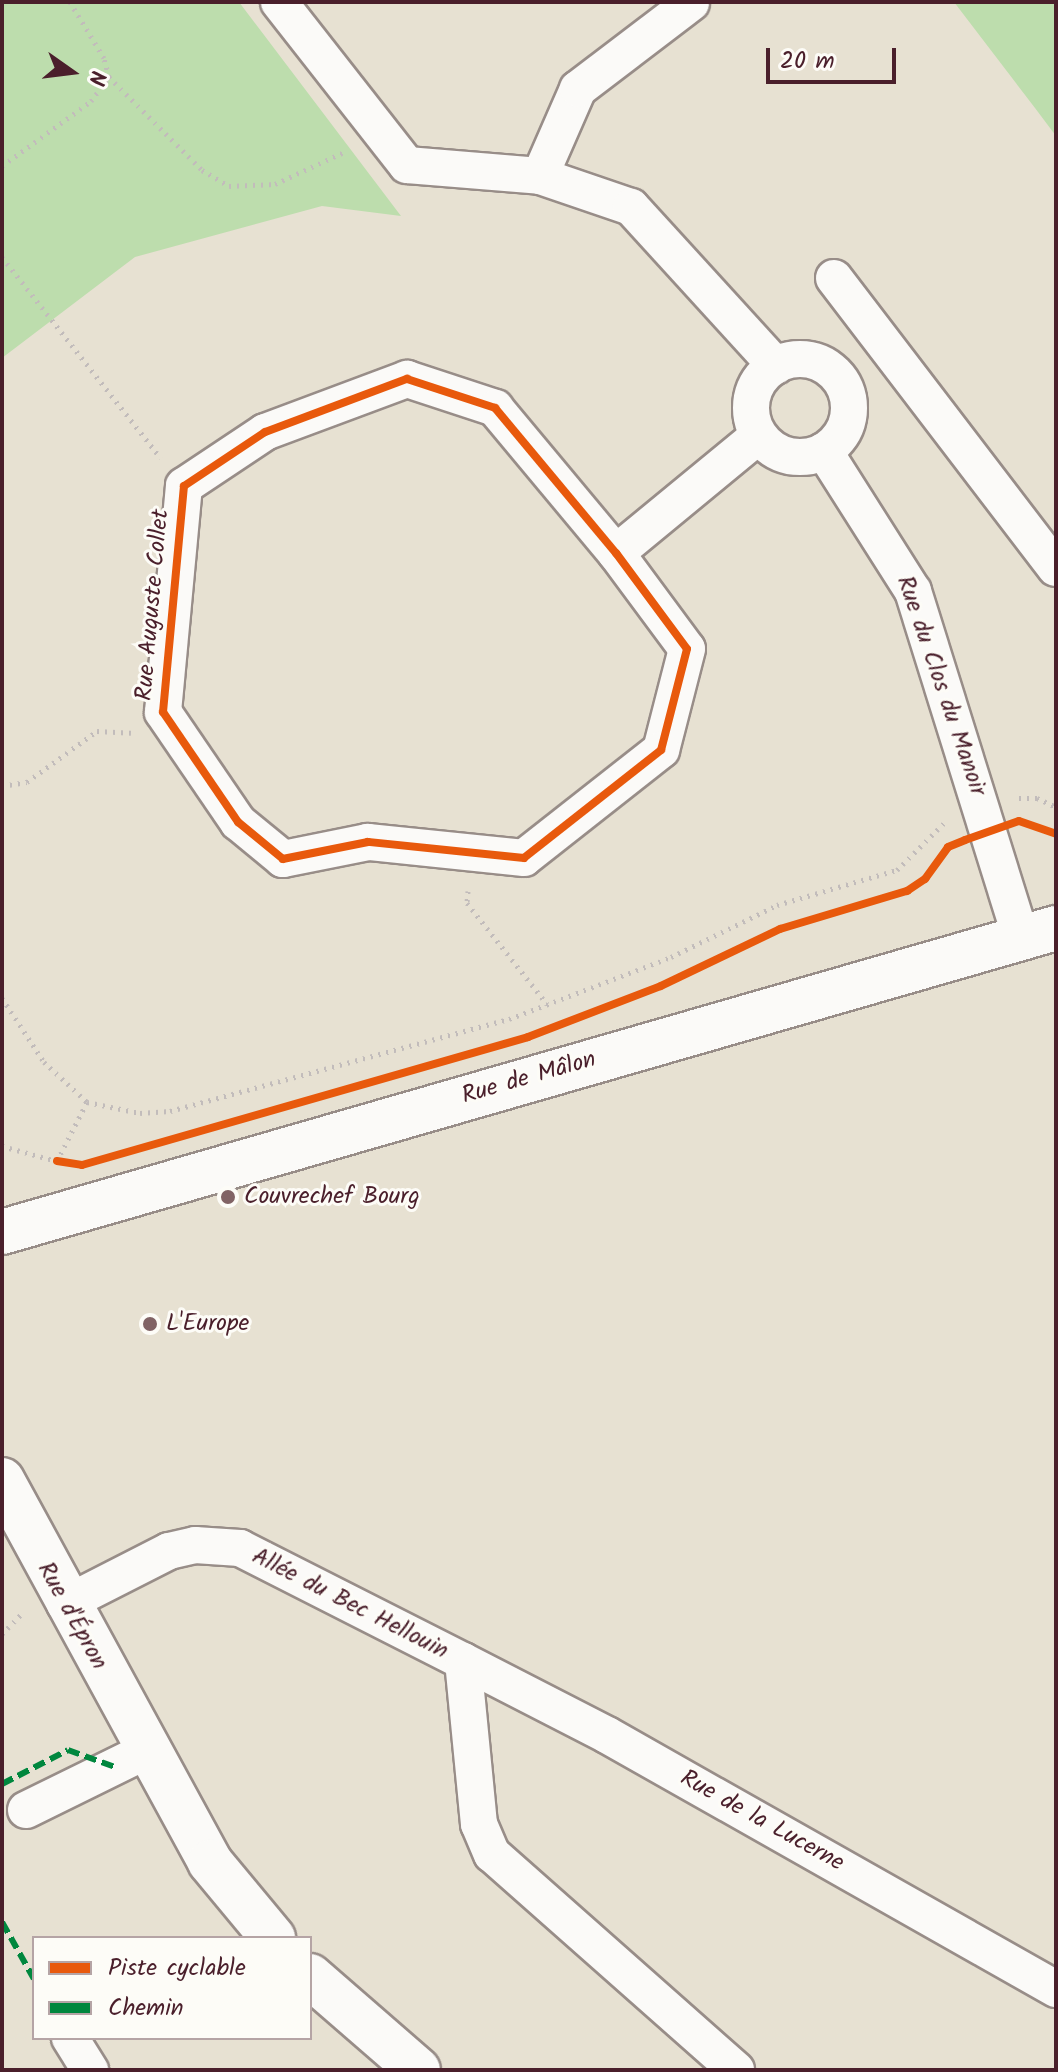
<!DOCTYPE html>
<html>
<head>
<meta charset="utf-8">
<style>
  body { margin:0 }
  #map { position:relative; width:1058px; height:2072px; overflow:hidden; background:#e7e1d2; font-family:Kalam,sans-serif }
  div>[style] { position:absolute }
  .green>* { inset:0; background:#bdddad }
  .path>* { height:5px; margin-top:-2.5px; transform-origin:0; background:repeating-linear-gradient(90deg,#c2bcbb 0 2px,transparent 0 8px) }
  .roads { filter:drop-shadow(2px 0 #988d88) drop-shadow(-2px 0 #988d88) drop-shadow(0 2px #988d88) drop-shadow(0 -2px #988d88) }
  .street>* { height:36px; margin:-18px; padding:0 18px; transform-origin:18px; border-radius:18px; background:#fbfaf8 }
  .street>.ring { margin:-18px; padding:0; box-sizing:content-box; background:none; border:36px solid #fbfaf8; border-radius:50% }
  .secondary>* { height:44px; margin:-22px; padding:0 22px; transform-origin:22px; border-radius:22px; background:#fbfaf8 }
  .quiet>* { height:6px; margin-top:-3px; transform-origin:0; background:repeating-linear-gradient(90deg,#00873e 0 12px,transparent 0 18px) }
  .cycleway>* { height:8px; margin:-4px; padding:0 4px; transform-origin:4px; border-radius:4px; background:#e8590c }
  .dots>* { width:22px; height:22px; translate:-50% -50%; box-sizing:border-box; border:4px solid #fdfcf7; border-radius:50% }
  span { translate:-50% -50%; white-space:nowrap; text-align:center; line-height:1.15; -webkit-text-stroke:6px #fdfcf7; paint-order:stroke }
  .street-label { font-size:24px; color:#4a1f2b }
  .poi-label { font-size:24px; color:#4a1f2b }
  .left { translate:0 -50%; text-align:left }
  .frame { position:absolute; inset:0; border:4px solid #4a1f2b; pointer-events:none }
  .legend { position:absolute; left:32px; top:1936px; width:280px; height:104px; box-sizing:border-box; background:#fdfcf7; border:2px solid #b5a4a5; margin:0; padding:10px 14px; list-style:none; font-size:24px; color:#4a1f2b }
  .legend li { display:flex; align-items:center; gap:16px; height:40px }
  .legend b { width:40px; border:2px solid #b5a4a5 }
  .north { position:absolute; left:32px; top:32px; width:80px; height:80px; -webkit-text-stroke:6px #fdfcf7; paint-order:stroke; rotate:104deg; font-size:22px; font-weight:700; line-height:32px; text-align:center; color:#4a1f2b }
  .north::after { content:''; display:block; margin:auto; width:28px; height:36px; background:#4a1f2b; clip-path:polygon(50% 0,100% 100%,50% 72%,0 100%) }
  .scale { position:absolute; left:766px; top:48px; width:130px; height:36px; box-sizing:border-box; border:4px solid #4a1f2b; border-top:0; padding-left:10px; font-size:24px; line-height:28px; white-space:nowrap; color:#4a1f2b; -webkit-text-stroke:6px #fdfcf7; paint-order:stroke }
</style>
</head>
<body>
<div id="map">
  <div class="green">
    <div style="clip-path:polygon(2px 2px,239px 2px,401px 216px,322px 206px,135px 257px,2px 358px)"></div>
    <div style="clip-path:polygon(954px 2px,1056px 2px,1056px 136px,1035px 108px)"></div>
  </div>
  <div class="path">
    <div style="left:109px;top:77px;width:132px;rotate:45deg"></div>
    <div style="left:202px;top:170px;width:31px;rotate:31deg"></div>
    <div style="left:229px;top:186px;width:46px;rotate:-2.5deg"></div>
    <div style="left:275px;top:184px;width:78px;rotate:-24.9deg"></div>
    <div style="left:2px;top:166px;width:110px;rotate:-36.1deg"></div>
    <div style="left:91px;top:101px;width:30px;rotate:-53deg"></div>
    <div style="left:109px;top:77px;width:20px;rotate:-105deg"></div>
    <div style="left:104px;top:58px;width:66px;rotate:-121.3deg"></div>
    <div style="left:2px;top:257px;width:256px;rotate:51.7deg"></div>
    <div style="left:2px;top:786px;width:25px;rotate:-9deg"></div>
    <div style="left:27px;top:782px;width:87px;rotate:-36.1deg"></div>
    <div style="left:97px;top:731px;width:34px;rotate:3deg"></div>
    <div style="left:1019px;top:798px;width:18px"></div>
    <div style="left:1037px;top:798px;width:21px;rotate:25deg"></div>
    <div style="left:468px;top:891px;width:12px;rotate:95deg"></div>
    <div style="left:467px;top:903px;width:129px;rotate:51.6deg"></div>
    <div style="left:2px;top:998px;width:77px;rotate:56.7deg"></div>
    <div style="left:44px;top:1062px;width:59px;rotate:42.9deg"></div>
    <div style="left:87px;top:1102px;width:54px;rotate:11.7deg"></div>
    <div style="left:140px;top:1113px;width:30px;rotate:-4deg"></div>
    <div style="left:170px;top:1111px;width:351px;rotate:-15.2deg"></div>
    <div style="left:509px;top:1019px;width:173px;rotate:-20.9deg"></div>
    <div style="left:671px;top:957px;width:118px;rotate:-26.1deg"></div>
    <div style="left:777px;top:905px;width:125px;rotate:-16.3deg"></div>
    <div style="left:897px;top:870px;width:68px;rotate:-45deg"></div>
    <div style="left:2px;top:1146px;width:57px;rotate:15.3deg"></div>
    <div style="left:57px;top:1161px;width:66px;rotate:-63deg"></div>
    <div style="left:2px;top:1634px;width:30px;rotate:-46deg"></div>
  </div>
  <div class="roads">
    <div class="street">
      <div style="left:279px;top:2px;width:207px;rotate:51.9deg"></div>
      <div style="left:407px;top:165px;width:133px;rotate:4.7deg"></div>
      <div style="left:540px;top:176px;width:96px;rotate:18.8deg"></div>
      <div style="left:631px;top:207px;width:215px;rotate:47.6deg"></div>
      <div style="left:540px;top:176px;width:95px;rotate:-66.4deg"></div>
      <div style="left:578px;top:89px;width:142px;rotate:-37.3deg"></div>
      <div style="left:834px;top:278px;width:365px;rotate:52.6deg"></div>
      <div class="ring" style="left:751px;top:359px;width:62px;height:62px"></div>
      <div style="left:407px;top:379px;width:93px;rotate:18.2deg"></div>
      <div style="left:495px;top:408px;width:189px;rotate:50.2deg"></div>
      <div style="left:616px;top:553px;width:119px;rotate:53.5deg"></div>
      <div style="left:687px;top:649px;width:104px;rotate:104.4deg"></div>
      <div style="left:661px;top:750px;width:174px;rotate:141.8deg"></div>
      <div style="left:524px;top:858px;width:157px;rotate:-174.1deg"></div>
      <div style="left:368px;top:842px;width:87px;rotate:168.7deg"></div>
      <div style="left:283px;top:859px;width:58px;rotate:-140.6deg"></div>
      <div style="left:238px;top:822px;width:133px;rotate:-124.3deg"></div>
      <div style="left:163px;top:712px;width:227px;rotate:-84.7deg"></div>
      <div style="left:184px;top:486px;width:97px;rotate:-33.7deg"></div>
      <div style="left:265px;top:432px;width:152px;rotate:-20.5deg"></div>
      <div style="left:824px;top:451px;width:166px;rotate:57.6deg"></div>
      <div style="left:913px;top:591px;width:363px;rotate:72.7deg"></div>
      <div style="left:616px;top:553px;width:185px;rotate:-39.5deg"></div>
      <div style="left:65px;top:1604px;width:117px;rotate:-27deg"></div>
      <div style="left:169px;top:1551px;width:27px;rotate:-13deg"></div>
      <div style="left:195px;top:1545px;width:45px;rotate:3.8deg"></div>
      <div style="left:240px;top:1548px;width:250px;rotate:26.9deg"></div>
      <div style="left:463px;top:1661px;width:164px;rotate:84.4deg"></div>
      <div style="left:479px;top:1824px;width:33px;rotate:67deg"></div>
      <div style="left:492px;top:1854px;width:326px;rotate:41.5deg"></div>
      <div style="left:463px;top:1661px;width:162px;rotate:27.2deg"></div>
      <div style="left:607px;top:1735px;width:516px;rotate:29.5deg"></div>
      <div style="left:26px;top:1810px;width:134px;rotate:-26.2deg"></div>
      <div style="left:70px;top:2038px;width:38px;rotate:58deg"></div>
    </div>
    <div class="secondary">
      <div style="left:2px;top:1232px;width:1097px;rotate:-16.09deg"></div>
      <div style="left:2px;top:1480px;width:435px;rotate:61.4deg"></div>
      <div style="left:210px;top:1862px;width:99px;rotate:50.3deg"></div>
      <div style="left:310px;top:1976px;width:143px;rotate:41deg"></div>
    </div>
  </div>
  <div class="quiet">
    <div style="left:2px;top:1784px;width:74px;rotate:-27.3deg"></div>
    <div style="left:68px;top:1750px;width:50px;rotate:19.9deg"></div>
    <div style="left:2px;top:1922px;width:65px;rotate:60.7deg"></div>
  </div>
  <div class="cycleway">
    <div style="left:407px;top:379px;width:93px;rotate:18.2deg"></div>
    <div style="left:495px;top:408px;width:189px;rotate:50.2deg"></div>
    <div style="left:616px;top:553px;width:119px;rotate:53.5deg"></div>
    <div style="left:687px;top:649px;width:104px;rotate:104.4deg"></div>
    <div style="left:661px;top:750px;width:174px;rotate:141.8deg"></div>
    <div style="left:524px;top:858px;width:157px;rotate:-174.1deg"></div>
    <div style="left:368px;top:842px;width:87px;rotate:168.7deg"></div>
    <div style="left:283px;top:859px;width:58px;rotate:-140.6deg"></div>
    <div style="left:238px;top:822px;width:133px;rotate:-124.3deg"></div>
    <div style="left:163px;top:712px;width:227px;rotate:-84.7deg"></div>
    <div style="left:184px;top:486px;width:97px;rotate:-33.7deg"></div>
    <div style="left:265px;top:432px;width:152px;rotate:-20.5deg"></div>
    <div style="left:57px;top:1161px;width:25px;rotate:9deg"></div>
    <div style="left:82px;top:1165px;width:464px;rotate:-16deg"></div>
    <div style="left:528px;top:1037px;width:142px;rotate:-21deg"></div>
    <div style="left:661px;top:986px;width:132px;rotate:-25.6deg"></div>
    <div style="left:780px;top:929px;width:133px;rotate:-16.7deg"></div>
    <div style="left:907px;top:891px;width:22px;rotate:-34deg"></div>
    <div style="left:925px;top:879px;width:39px;rotate:-54deg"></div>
    <div style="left:948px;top:847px;width:18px;rotate:-22deg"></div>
    <div style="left:965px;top:840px;width:57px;rotate:-19.4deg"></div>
    <div style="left:1019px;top:821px;width:39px;rotate:19deg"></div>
  </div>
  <div class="dots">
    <div style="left:228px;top:1197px;background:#816365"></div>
    <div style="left:150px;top:1324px;background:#816365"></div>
  </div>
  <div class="street-label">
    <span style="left:153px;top:605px;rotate:-85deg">Rue Auguste Collet</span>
    <span style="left:941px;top:686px;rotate:71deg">Rue du Clos du Manoir</span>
    <span style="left:529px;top:1078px;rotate:-16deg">Rue de Mâlon</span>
    <span style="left:350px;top:1604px;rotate:27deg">Allée du Bec Hellouin</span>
    <span style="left:72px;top:1616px;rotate:61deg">Rue d'Épron</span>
    <span style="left:762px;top:1821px;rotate:29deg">Rue de la Lucerne</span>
  </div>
  <div class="poi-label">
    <span class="left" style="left:244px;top:1197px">Couvrechef Bourg</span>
    <span class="left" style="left:166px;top:1324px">L'Europe</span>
  </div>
  <div class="frame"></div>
  <ul class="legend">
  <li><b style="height:10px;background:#e8590c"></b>Piste cyclable</li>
  <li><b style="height:10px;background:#00873e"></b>Chemin</li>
  </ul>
  <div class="north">N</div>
  <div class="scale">20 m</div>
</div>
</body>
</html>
